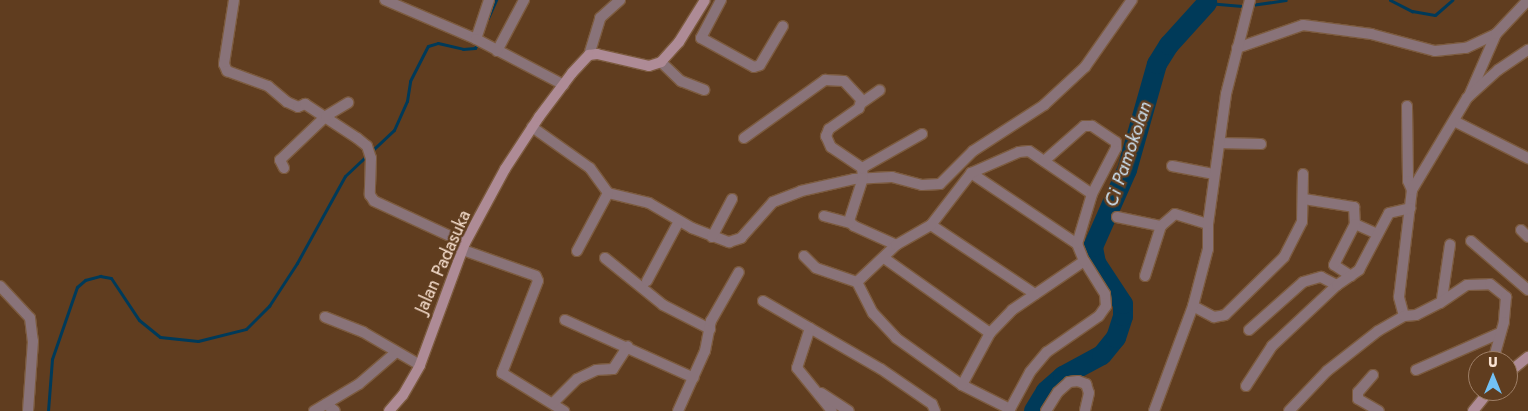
<!DOCTYPE html>
<html>
<head>
<meta charset="utf-8">
<style>
  body { margin:0 }
  #map { position:relative; width:1528px; height:411px; overflow:hidden; background:#603d1f; font-family:Jost,sans-serif }
  div>[style] { position:absolute }
  .stream>* { height:3px; margin:-1.5px; padding:0 1.5px; transform-origin:1.5px; border-radius:1.5px; background:#003a59 }
  .river>* { height:20px; margin:-10px; padding:0 10px; transform-origin:10px; border-radius:10px; background:#003a59 }
  .roads { filter:drop-shadow(1px 0 #7c5b3f) drop-shadow(-1px 0 #7c5b3f) drop-shadow(0 1px #7c5b3f) drop-shadow(0 -1px #7c5b3f) }
  .street>* { height:10px; margin:-5px; padding:0 5px; transform-origin:5px; border-radius:5px; background:#897379 }
  .secondary>* { height:10px; margin:-5px; padding:0 5px; transform-origin:5px; border-radius:5px; background:#ae8b96 }
  span { translate:-50% -50%; white-space:nowrap; text-align:center; line-height:1.15; -webkit-text-stroke:5px #603d1f; paint-order:stroke }
  .street-label { font-size:18px; color:#fae3d3 }
  .water-label { font-size:19px; color:#cde2f2; font-style:italic }
  .north { position:absolute; left:1468px; top:351px; width:50px; height:50px; box-sizing:border-box; background:#603d1f; border:1px solid #9e7f67; border-radius:50%; rotate:0deg; font-size:14px; font-weight:700; line-height:20px; text-align:center; color:#fae3d3 }
  .north::after { content:''; display:block; margin:auto; width:18px; height:22px; background:#72c1f5; clip-path:polygon(50% 0,100% 100%,50% 72%,0 100%) }
</style>
</head>
<body>
<div id="map">
  <div class="stream">
    <div style="left:1207px;top:0;width:3px;rotate:90deg"></div>
    <div style="left:1207px;top:3px;width:38px;rotate:5deg"></div>
    <div style="left:1390px;top:0;width:25px;rotate:27deg"></div>
    <div style="left:1412px;top:11px;width:23px;rotate:10deg"></div>
    <div style="left:1435px;top:15px;width:23px;rotate:-41deg"></div>
    <div style="left:1251px;top:5px;width:35px;rotate:-8deg"></div>
    <div style="left:488px;top:18px;width:20px;rotate:-66deg"></div>
    <div style="left:48px;top:411px;width:52px;rotate:-85.6deg"></div>
    <div style="left:52px;top:359px;width:76px;rotate:-70.9deg"></div>
    <div style="left:77px;top:287px;width:11px;rotate:-41deg"></div>
    <div style="left:85px;top:280px;width:16px;rotate:-15deg"></div>
    <div style="left:100px;top:276px;width:11px;rotate:10deg"></div>
    <div style="left:111px;top:278px;width:50px;rotate:56.3deg"></div>
    <div style="left:139px;top:320px;width:27px;rotate:39deg"></div>
    <div style="left:160px;top:337px;width:38px;rotate:6deg"></div>
    <div style="left:198px;top:341px;width:49px;rotate:-14deg"></div>
    <div style="left:246px;top:329px;width:33px;rotate:-45deg"></div>
    <div style="left:269px;top:306px;width:51px;rotate:-56.9deg"></div>
    <div style="left:297px;top:263px;width:99px;rotate:-61.1deg"></div>
    <div style="left:345px;top:176px;width:67px;rotate:-43.2deg"></div>
    <div style="left:394px;top:130px;width:32px;rotate:-66deg"></div>
    <div style="left:407px;top:101px;width:20px;rotate:-81deg"></div>
    <div style="left:410px;top:81px;width:39px;rotate:-63deg"></div>
    <div style="left:428px;top:46px;width:10px;rotate:-17deg"></div>
    <div style="left:438px;top:43px;width:26px;rotate:13deg"></div>
    <div style="left:463px;top:49px;width:12px;rotate:-5deg"></div>
    <div style="left:475px;top:48px;width:7px;rotate:-63deg"></div>
  </div>
  <div class="river">
    <div style="left:1034px;top:411px;width:23px;rotate:-59deg"></div>
    <div style="left:1046px;top:391px;width:23px;rotate:-41deg"></div>
    <div style="left:1063px;top:376px;width:44px;rotate:-28.3deg"></div>
    <div style="left:1102px;top:355px;width:22px;rotate:-51deg"></div>
    <div style="left:1116px;top:338px;width:23px;rotate:-72deg"></div>
    <div style="left:1123px;top:316px;width:12px;rotate:-90deg"></div>
    <div style="left:1123px;top:304px;width:49px;rotate:-123.4deg"></div>
    <div style="left:1096px;top:263px;width:16px;rotate:-101deg"></div>
    <div style="left:1093px;top:247px;width:84px;rotate:-66.2deg"></div>
    <div style="left:1127px;top:170px;width:110px;rotate:-74.2deg"></div>
    <div style="left:1157px;top:64px;width:22px;rotate:-58deg"></div>
    <div style="left:1169px;top:45px;width:57px;rotate:-47.9deg"></div>
  </div>
  <div class="roads">
    <div class="street">
      <div style="left:234px;top:0;width:65px;rotate:98.9deg"></div>
      <div style="left:224px;top:64px;width:8px;rotate:67deg"></div>
      <div style="left:227px;top:71px;width:44px;rotate:20.1deg"></div>
      <div style="left:268px;top:86px;width:25px;rotate:40deg"></div>
      <div style="left:287px;top:102px;width:12px;rotate:24deg"></div>
      <div style="left:298px;top:107px;width:8px;rotate:-23deg"></div>
      <div style="left:305px;top:104px;width:62px;rotate:33.2deg"></div>
      <div style="left:357px;top:138px;width:13px;rotate:39deg"></div>
      <div style="left:367px;top:146px;width:13px;rotate:72deg"></div>
      <div style="left:371px;top:158px;width:37px;rotate:92deg"></div>
      <div style="left:370px;top:195px;width:7px;rotate:56deg"></div>
      <div style="left:374px;top:201px;width:100px;rotate:24.8deg"></div>
      <div style="left:385px;top:0;width:99px;rotate:23.2deg"></div>
      <div style="left:489px;top:0;width:41px;rotate:108.4deg"></div>
      <div style="left:476px;top:39px;width:99px;rotate:27.6deg"></div>
      <div style="left:721px;top:0;width:43px;rotate:117.8deg"></div>
      <div style="left:701px;top:38px;width:60px;rotate:28.7deg"></div>
      <div style="left:754px;top:67px;width:6px;rotate:-18deg"></div>
      <div style="left:760px;top:65px;width:45px;rotate:-59.5deg"></div>
      <div style="left:1237px;top:48px;width:70px;rotate:-19.2deg"></div>
      <div style="left:1303px;top:25px;width:69px;rotate:7.5deg"></div>
      <div style="left:1371px;top:34px;width:66px;rotate:14.9deg"></div>
      <div style="left:1435px;top:51px;width:31px;rotate:-6deg"></div>
      <div style="left:1466px;top:48px;width:33px;rotate:-25deg"></div>
      <div style="left:497px;top:51px;width:58px;rotate:-62.1deg"></div>
      <div style="left:589px;top:55px;width:39px;rotate:-73deg"></div>
      <div style="left:600px;top:18px;width:27px;rotate:-42deg"></div>
      <div style="left:661px;top:62px;width:28px;rotate:44deg"></div>
      <div style="left:681px;top:81px;width:25px;rotate:21deg"></div>
      <div style="left:1469px;top:96px;width:68px;rotate:-66.5deg"></div>
      <div style="left:1496px;top:34px;width:47px;rotate:-46.7deg"></div>
      <div style="left:860px;top:104px;width:24px;rotate:-35deg"></div>
      <div style="left:1407px;top:106px;width:75px;rotate:89.2deg"></div>
      <div style="left:1408px;top:181px;width:10px;rotate:66deg"></div>
      <div style="left:1454px;top:121px;width:83px;rotate:26.6deg"></div>
      <div style="left:532px;top:127px;width:71px;rotate:35.3deg"></div>
      <div style="left:590px;top:168px;width:31px;rotate:54deg"></div>
      <div style="left:608px;top:193px;width:42px;rotate:13.7deg"></div>
      <div style="left:649px;top:203px;width:50px;rotate:30.2deg"></div>
      <div style="left:692px;top:228px;width:40px;rotate:21deg"></div>
      <div style="left:729px;top:242px;width:13px;rotate:-18deg"></div>
      <div style="left:741px;top:238px;width:48px;rotate:-48.4deg"></div>
      <div style="left:773px;top:202px;width:30px;rotate:-21deg"></div>
      <div style="left:801px;top:191px;width:54px;rotate:-12.8deg"></div>
      <div style="left:854px;top:179px;width:38px;rotate:-3deg"></div>
      <div style="left:892px;top:177px;width:31px;rotate:15deg"></div>
      <div style="left:922px;top:185px;width:18px;rotate:-3deg"></div>
      <div style="left:940px;top:184px;width:47px;rotate:-45deg"></div>
      <div style="left:973px;top:151px;width:85px;rotate:-32.9deg"></div>
      <div style="left:1044px;top:105px;width:56px;rotate:-42.8deg"></div>
      <div style="left:1085px;top:67px;width:82px;rotate:-55deg"></div>
      <div style="left:744px;top:138px;width:100px;rotate:-35.6deg"></div>
      <div style="left:825px;top:80px;width:19px;rotate:3deg"></div>
      <div style="left:844px;top:81px;width:26px;rotate:47deg"></div>
      <div style="left:862px;top:100px;width:9px;rotate:111deg"></div>
      <div style="left:859px;top:108px;width:37px;rotate:145deg"></div>
      <div style="left:829px;top:129px;width:8px;rotate:113deg"></div>
      <div style="left:826px;top:136px;width:12px;rotate:66deg"></div>
      <div style="left:831px;top:147px;width:37px;rotate:34deg"></div>
      <div style="left:862px;top:168px;width:10px;rotate:84deg"></div>
      <div style="left:863px;top:178px;width:45px;rotate:108deg"></div>
      <div style="left:849px;top:221px;width:7px;rotate:45deg"></div>
      <div style="left:854px;top:226px;width:46px;rotate:24.3deg"></div>
      <div style="left:1219px;top:143px;width:42px;rotate:1.4deg"></div>
      <div style="left:1172px;top:166px;width:43px;rotate:10.8deg"></div>
      <div style="left:284px;top:168px;width:9px;rotate:-117deg"></div>
      <div style="left:280px;top:160px;width:64px;rotate:-43.7deg"></div>
      <div style="left:326px;top:116px;width:26px;rotate:-31deg"></div>
      <div style="left:862px;top:168px;width:69px;rotate:-29.5deg"></div>
      <div style="left:971px;top:173px;width:128px;rotate:33.8deg"></div>
      <div style="left:1304px;top:199px;width:51px;rotate:9.1deg"></div>
      <div style="left:1354px;top:207px;width:17px;rotate:87deg"></div>
      <div style="left:1355px;top:224px;width:24px;rotate:24deg"></div>
      <div style="left:824px;top:216px;width:27px;rotate:15deg"></div>
      <div style="left:1117px;top:217px;width:45px;rotate:11.6deg"></div>
      <div style="left:1161px;top:226px;width:18px;rotate:-41deg"></div>
      <div style="left:1175px;top:214px;width:34px;rotate:17deg"></div>
      <div style="left:931px;top:225px;width:125px;rotate:33.6deg"></div>
      <div style="left:1521px;top:230px;width:10px;rotate:45deg"></div>
      <div style="left:712px;top:237px;width:43px;rotate:-62.2deg"></div>
      <div style="left:1471px;top:241px;width:75px;rotate:40.7deg"></div>
      <div style="left:463px;top:250px;width:77px;rotate:19.6deg"></div>
      <div style="left:536px;top:276px;width:5px;rotate:68deg"></div>
      <div style="left:538px;top:281px;width:99px;rotate:111.4deg"></div>
      <div style="left:502px;top:373px;width:73px;rotate:31.5deg"></div>
      <div style="left:577px;top:251px;width:66px;rotate:-61.9deg"></div>
      <div style="left:804px;top:256px;width:17px;rotate:45deg"></div>
      <div style="left:816px;top:268px;width:43px;rotate:18.9deg"></div>
      <div style="left:857px;top:282px;width:35px;rotate:63deg"></div>
      <div style="left:873px;top:313px;width:34px;rotate:47deg"></div>
      <div style="left:896px;top:338px;width:81px;rotate:35.5deg"></div>
      <div style="left:962px;top:385px;width:54px;rotate:26.6deg"></div>
      <div style="left:605px;top:258px;width:75px;rotate:39deg"></div>
      <div style="left:663px;top:305px;width:53px;rotate:27.1deg"></div>
      <div style="left:884px;top:258px;width:130px;rotate:35.3deg"></div>
      <div style="left:1145px;top:276px;width:52px;rotate:-72.3deg"></div>
      <div style="left:1351px;top:276px;width:20px;rotate:-147deg"></div>
      <div style="left:1334px;top:265px;width:46px;rotate:-62.9deg"></div>
      <div style="left:647px;top:281px;width:68px;rotate:-61.9deg"></div>
      <div style="left:857px;top:282px;width:54px;rotate:-43.5deg"></div>
      <div style="left:896px;top:245px;width:40px;rotate:-29.7deg"></div>
      <div style="left:931px;top:225px;width:66px;rotate:-52.4deg"></div>
      <div style="left:971px;top:173px;width:52px;rotate:-23.6deg"></div>
      <div style="left:1019px;top:152px;width:10px;rotate:-6deg"></div>
      <div style="left:1029px;top:151px;width:76px;rotate:34.3deg"></div>
      <div style="left:0;top:286px;width:44px;rotate:46.8deg"></div>
      <div style="left:30px;top:318px;width:23px;rotate:83deg"></div>
      <div style="left:33px;top:341px;width:70px;rotate:94.1deg"></div>
      <div style="left:1442px;top:299px;width:55px;rotate:-81.6deg"></div>
      <div style="left:763px;top:301px;width:136px;rotate:30deg"></div>
      <div style="left:881px;top:369px;width:62px;rotate:34.5deg"></div>
      <div style="left:932px;top:404px;width:8px;rotate:67deg"></div>
      <div style="left:1193px;top:306px;width:24px;rotate:28deg"></div>
      <div style="left:1214px;top:317px;width:11px;rotate:-10deg"></div>
      <div style="left:1225px;top:315px;width:83px;rotate:-44.5deg"></div>
      <div style="left:1284px;top:257px;width:39px;rotate:-63deg"></div>
      <div style="left:1302px;top:222px;width:48px;rotate:-88.8deg"></div>
      <div style="left:1404px;top:316px;width:20px;rotate:-105deg"></div>
      <div style="left:1399px;top:297px;width:108px;rotate:-83.1deg"></div>
      <div style="left:1412px;top:190px;width:107px;rotate:-59.1deg"></div>
      <div style="left:1467px;top:98px;width:42px;rotate:-42.1deg"></div>
      <div style="left:1498px;top:70px;width:36px;rotate:-34deg"></div>
      <div style="left:325px;top:317px;width:41px;rotate:21.5deg"></div>
      <div style="left:363px;top:332px;width:66px;rotate:30.1deg"></div>
      <div style="left:565px;top:320px;width:141px;rotate:24.2deg"></div>
      <div style="left:810px;top:328px;width:42px;rotate:108deg"></div>
      <div style="left:797px;top:368px;width:55px;rotate:50.9deg"></div>
      <div style="left:1249px;top:330px;width:72px;rotate:-41.6deg"></div>
      <div style="left:1303px;top:282px;width:19px;rotate:-16deg"></div>
      <div style="left:1321px;top:277px;width:18px;rotate:27deg"></div>
      <div style="left:1416px;top:370px;width:92px;rotate:-23.8deg"></div>
      <div style="left:1373px;top:375px;width:23px;rotate:131deg"></div>
      <div style="left:1358px;top:392px;width:7px;rotate:90deg"></div>
      <div style="left:1358px;top:399px;width:24px;rotate:30deg"></div>
      <div style="left:962px;top:385px;width:59px;rotate:-61.7deg"></div>
      <div style="left:990px;top:333px;width:32px;rotate:-46deg"></div>
      <div style="left:1012px;top:310px;width:87px;rotate:-34.2deg"></div>
      <div style="left:1246px;top:386px;width:48px;rotate:-57deg"></div>
      <div style="left:1272px;top:346px;width:89px;rotate:-43.2deg"></div>
      <div style="left:1337px;top:285px;width:27px;rotate:-34deg"></div>
      <div style="left:1359px;top:270px;width:64px;rotate:-62.2deg"></div>
      <div style="left:1389px;top:213px;width:22px;rotate:-13deg"></div>
      <div style="left:821px;top:393px;width:33px;rotate:33deg"></div>
      <div style="left:553px;top:403px;width:34px;rotate:-45deg"></div>
      <div style="left:577px;top:379px;width:21px;rotate:-25deg"></div>
      <div style="left:596px;top:370px;width:17px;rotate:-3deg"></div>
      <div style="left:613px;top:369px;width:27px;rotate:-57deg"></div>
      <div style="left:326px;top:404px;width:11px;rotate:38deg"></div>
      <div style="left:314px;top:411px;width:52px;rotate:-31deg"></div>
      <div style="left:359px;top:384px;width:48px;rotate:-40.7deg"></div>
      <div style="left:678px;top:411px;width:66px;rotate:-65.8deg"></div>
      <div style="left:705px;top:351px;width:31px;rotate:-79deg"></div>
      <div style="left:711px;top:321px;width:56px;rotate:-60.3deg"></div>
      <div style="left:1009px;top:411px;width:44px;rotate:-61.7deg"></div>
      <div style="left:1030px;top:372px;width:26px;rotate:-50deg"></div>
      <div style="left:1047px;top:352px;width:63px;rotate:-34.7deg"></div>
      <div style="left:1099px;top:316px;width:12px;rotate:-55deg"></div>
      <div style="left:1106px;top:306px;width:12px;rotate:-95deg"></div>
      <div style="left:1105px;top:294px;width:39px;rotate:-122deg"></div>
      <div style="left:1084px;top:261px;width:18px;rotate:-112deg"></div>
      <div style="left:1077px;top:244px;width:52px;rotate:-73.3deg"></div>
      <div style="left:1092px;top:194px;width:52px;rotate:-62.4deg"></div>
      <div style="left:1116px;top:148px;width:6px;rotate:-90deg"></div>
      <div style="left:1116px;top:142px;width:29px;rotate:-146deg"></div>
      <div style="left:1092px;top:126px;width:8px;rotate:180deg"></div>
      <div style="left:1084px;top:126px;width:53px;rotate:138.8deg"></div>
      <div style="left:1046px;top:411px;width:22px;rotate:-58deg"></div>
      <div style="left:1058px;top:392px;width:15px;rotate:-42deg"></div>
      <div style="left:1069px;top:382px;width:9px;rotate:-6deg"></div>
      <div style="left:1078px;top:381px;width:9px;rotate:21deg"></div>
      <div style="left:1086px;top:384px;width:9px;rotate:72deg"></div>
      <div style="left:1089px;top:393px;width:18px;rotate:103deg"></div>
      <div style="left:1154px;top:411px;width:112px;rotate:-69.6deg"></div>
      <div style="left:1193px;top:306px;width:59px;rotate:-75.3deg"></div>
      <div style="left:1208px;top:249px;width:25px;rotate:-90deg"></div>
      <div style="left:1208px;top:224px;width:131px;rotate:-82.1deg"></div>
      <div style="left:1226px;top:94px;width:97px;rotate:-75.7deg"></div>
      <div style="left:1289px;top:411px;width:55px;rotate:-46.5deg"></div>
      <div style="left:1327px;top:371px;width:65px;rotate:-38.1deg"></div>
      <div style="left:1378px;top:331px;width:30px;rotate:-30deg"></div>
      <div style="left:1404px;top:316px;width:12px;rotate:-5deg"></div>
      <div style="left:1416px;top:315px;width:27px;rotate:-27deg"></div>
      <div style="left:1440px;top:303px;width:32px;rotate:-34deg"></div>
      <div style="left:1467px;top:285px;width:23px;rotate:-2deg"></div>
      <div style="left:1490px;top:284px;width:21px;rotate:39deg"></div>
      <div style="left:1506px;top:297px;width:25px;rotate:95deg"></div>
      <div style="left:1504px;top:322px;width:41px;rotate:105.8deg"></div>
    </div>
    <div class="secondary">
      <div style="left:1508px;top:373px;width:26px;rotate:-39deg"></div>
      <div style="left:389px;top:411px;width:21px;rotate:-49deg"></div>
      <div style="left:403px;top:395px;width:34px;rotate:-60deg"></div>
      <div style="left:420px;top:365px;width:130px;rotate:-69.8deg"></div>
      <div style="left:465px;top:243px;width:84px;rotate:-61.6deg"></div>
      <div style="left:505px;top:169px;width:62px;rotate:-56.8deg"></div>
      <div style="left:539px;top:117px;width:55px;rotate:-53.1deg"></div>
      <div style="left:572px;top:73px;width:25px;rotate:-47deg"></div>
      <div style="left:589px;top:55px;width:8px;rotate:-7deg"></div>
      <div style="left:597px;top:54px;width:53px;rotate:13deg"></div>
      <div style="left:649px;top:66px;width:13px;rotate:-18deg"></div>
      <div style="left:661px;top:62px;width:27px;rotate:-48deg"></div>
      <div style="left:679px;top:42px;width:49px;rotate:-58.2deg"></div>
      <div style="left:1473px;top:411px;width:26px;rotate:-51deg"></div>
    </div>
  </div>
  <div class="street-label">
    <span style="left:443px;top:262px;rotate:-66deg">Jalan Padasuka</span>
  </div>
  <div class="water-label">
    <span style="left:1128px;top:154px;rotate:-71deg">Ci Pamokolan</span>
  </div>
  <div class="north">U</div>
</div>
</body>
</html>
